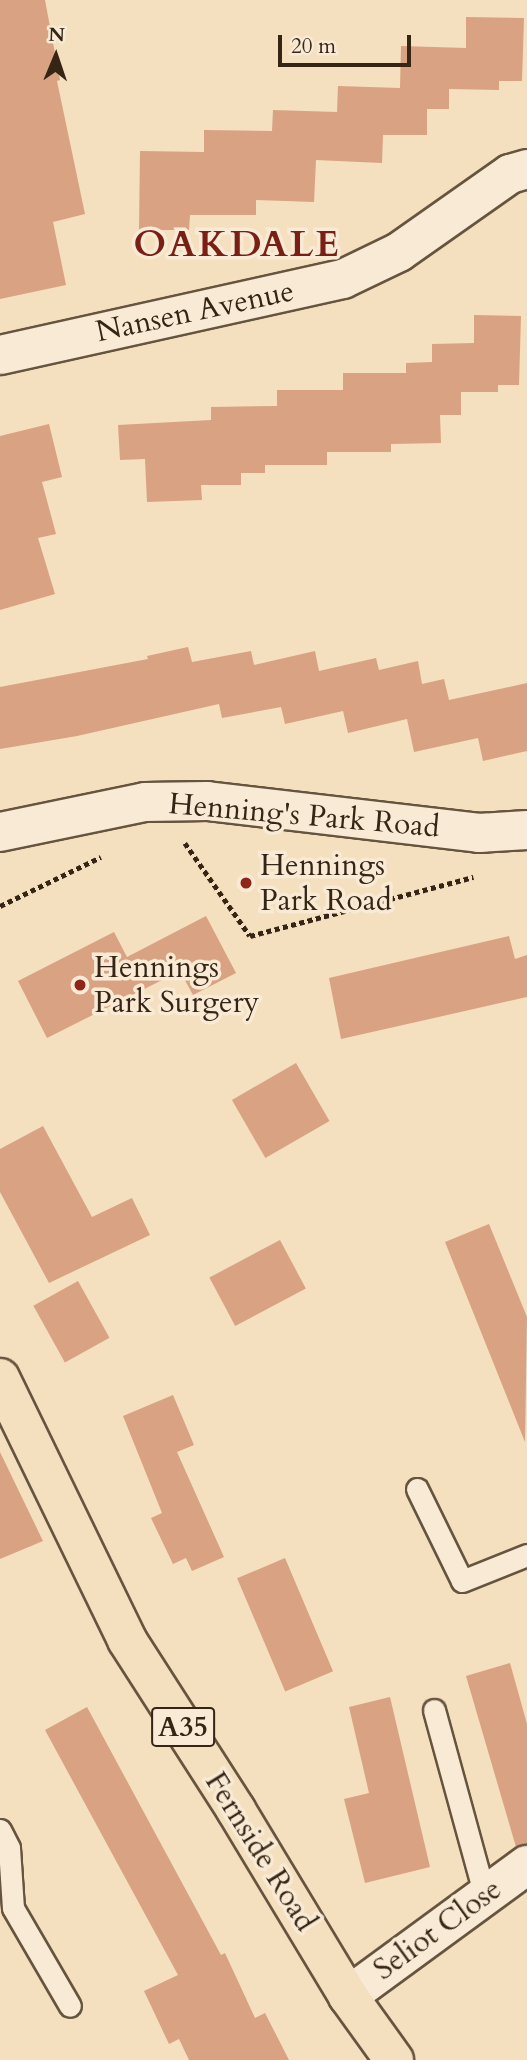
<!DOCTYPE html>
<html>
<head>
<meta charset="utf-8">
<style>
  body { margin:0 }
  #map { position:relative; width:527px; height:2060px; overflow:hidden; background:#f4dfbe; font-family:Cardo,serif }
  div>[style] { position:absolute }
  .building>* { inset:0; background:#d9a282; transform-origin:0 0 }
  .path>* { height:4.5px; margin-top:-2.25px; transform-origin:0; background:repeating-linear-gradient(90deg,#362515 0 5px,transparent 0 8.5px) }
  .roads { filter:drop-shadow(2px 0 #66543f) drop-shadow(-2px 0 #66543f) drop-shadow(0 2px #66543f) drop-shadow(0 -2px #66543f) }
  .service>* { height:21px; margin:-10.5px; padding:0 10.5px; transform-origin:10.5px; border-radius:10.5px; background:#f8ead5 }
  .minor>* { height:38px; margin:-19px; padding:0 19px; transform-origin:19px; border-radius:19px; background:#f8ead5 }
  .trunk>* { height:38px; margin:-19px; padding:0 19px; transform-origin:19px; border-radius:19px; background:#f4dfbe }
  .dots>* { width:19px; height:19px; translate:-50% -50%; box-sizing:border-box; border:4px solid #f8ead5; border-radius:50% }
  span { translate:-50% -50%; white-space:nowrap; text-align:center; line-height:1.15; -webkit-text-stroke:7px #f8ead5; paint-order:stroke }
  .shield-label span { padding:2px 5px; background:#f8ead5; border:2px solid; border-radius:5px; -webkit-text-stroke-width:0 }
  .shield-label { font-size:28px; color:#362515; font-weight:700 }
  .street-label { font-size:30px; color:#362515 }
  .poi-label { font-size:30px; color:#362515 }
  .left { translate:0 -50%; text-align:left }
  .district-label { font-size:37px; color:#7a1f14; font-weight:700; letter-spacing:2px }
  .north { position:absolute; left:21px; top:21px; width:70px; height:70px; -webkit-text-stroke:5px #f8ead5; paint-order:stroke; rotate:2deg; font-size:19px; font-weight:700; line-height:28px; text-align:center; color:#362515 }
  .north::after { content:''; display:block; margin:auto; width:24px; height:32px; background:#362515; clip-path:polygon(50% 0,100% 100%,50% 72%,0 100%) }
  .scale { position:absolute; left:278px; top:35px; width:133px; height:32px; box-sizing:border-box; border:4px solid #362515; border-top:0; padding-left:9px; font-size:21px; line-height:24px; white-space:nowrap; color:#362515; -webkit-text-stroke:5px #f8ead5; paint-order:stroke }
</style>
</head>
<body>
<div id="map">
  <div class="building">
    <div style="clip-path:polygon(0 0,45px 0,60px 80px,57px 81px,85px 214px,53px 222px,66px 285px,0 299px)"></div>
    <div style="clip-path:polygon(466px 17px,524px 18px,522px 81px,499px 81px,499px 90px,449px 89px,449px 109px,427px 109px,427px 135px,383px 135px,382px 163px,316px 160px,314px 202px,256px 200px,256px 215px,190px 215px,189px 230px,139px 230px,140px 151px,204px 152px,204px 130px,272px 131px,273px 110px,337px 112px,338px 86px,400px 88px,401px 46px,466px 48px)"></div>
    <div style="clip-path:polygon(474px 315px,521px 316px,519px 385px,498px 385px,498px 392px,461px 392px,461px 415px,440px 415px,441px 443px,391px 444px,391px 452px,327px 452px,327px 465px,265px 465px,265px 473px,241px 473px,241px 485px,201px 485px,202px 500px,147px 502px,145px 459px,120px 460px,118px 425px,211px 420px,211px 407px,277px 406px,277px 390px,343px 390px,343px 373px,406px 373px,406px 363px,432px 362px,432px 344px,474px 343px)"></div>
    <div style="clip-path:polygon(49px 424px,62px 477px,42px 482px,56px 534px,38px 538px,55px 594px,0 610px,0 436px)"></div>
    <div style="clip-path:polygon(188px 647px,192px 662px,251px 651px,254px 665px,315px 651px,319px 671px,376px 658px,379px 670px,418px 661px,422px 684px,444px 679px,449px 700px,527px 683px,527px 751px,483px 761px,478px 738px,414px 752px,407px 719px,348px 733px,343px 711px,285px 724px,281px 707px,222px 718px,219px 704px,77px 736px,0 749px,0 687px,148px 659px,147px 656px)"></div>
    <div style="clip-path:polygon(206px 916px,236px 973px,193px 995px,180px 971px,47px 1038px,18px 981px,114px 932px,127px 957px)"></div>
    <div style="clip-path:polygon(509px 936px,515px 959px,527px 955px,527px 997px,341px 1039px,329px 978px)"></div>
    <div style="left:296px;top:1063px;width:67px;height:74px;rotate:60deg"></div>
    <div style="clip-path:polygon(43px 1126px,92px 1217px,132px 1198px,150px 1235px,49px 1283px,0 1192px,0 1149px)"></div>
    <div style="clip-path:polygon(489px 1224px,527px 1317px,525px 1442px,445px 1242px)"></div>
    <div style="left:280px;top:1240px;width:55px;height:80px;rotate:62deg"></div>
    <div style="left:78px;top:1281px;width:65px;height:51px;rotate:61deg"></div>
    <div style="clip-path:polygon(173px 1395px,194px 1445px,177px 1452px,224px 1557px,192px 1571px,186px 1558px,173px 1564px,151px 1518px,162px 1513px,123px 1416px)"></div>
    <div style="clip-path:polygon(0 1452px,43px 1541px,0 1559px)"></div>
    <div style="left:285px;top:1558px;width:123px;height:52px;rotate:67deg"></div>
    <div style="clip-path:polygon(510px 1663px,527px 1724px,527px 1844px,516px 1847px,466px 1676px)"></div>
    <div style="clip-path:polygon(390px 1697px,430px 1867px,365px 1883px,344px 1799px,369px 1793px,349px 1707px)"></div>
    <div style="clip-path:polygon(87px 1707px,221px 1955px,225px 1953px,255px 2018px,265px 2013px,289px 2060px,189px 2060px,179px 2039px,169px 2044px,144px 1991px,178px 1975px,45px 1730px)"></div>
  </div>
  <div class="path">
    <div style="left:185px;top:843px;width:113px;rotate:55deg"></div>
    <div style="left:250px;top:936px;width:231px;rotate:-14.8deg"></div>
    <div style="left:0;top:906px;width:112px;rotate:-25.9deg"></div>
  </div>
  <div class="roads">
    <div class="service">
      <div style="left:417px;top:1489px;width:102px;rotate:63.9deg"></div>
      <div style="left:462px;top:1581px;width:70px;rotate:-21.8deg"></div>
      <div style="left:434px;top:1710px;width:193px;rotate:74.7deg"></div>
      <div style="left:0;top:1830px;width:20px;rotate:63deg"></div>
      <div style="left:9px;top:1848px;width:60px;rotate:86.2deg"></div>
      <div style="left:13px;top:1908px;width:113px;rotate:59.8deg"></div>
    </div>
    <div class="minor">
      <div style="left:0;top:355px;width:351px;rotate:-12.5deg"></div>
      <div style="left:343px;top:279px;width:62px;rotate:-25.7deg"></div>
      <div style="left:399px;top:252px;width:136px;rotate:-35.1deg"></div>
      <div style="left:510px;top:174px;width:18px;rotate:-16deg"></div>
      <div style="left:0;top:832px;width:148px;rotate:-11.7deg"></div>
      <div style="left:145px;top:802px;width:62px;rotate:-0.9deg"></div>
      <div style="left:207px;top:801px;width:274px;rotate:6.7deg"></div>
      <div style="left:479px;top:833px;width:48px;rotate:-3.6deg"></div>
      <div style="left:348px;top:1996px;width:222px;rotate:-36.2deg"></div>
    </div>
    <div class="trunk">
      <div style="left:0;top:1378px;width:291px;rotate:64.1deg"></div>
      <div style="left:127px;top:1640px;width:202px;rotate:57.3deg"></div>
      <div style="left:236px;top:1810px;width:217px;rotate:58.9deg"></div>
      <div style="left:348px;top:1996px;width:79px;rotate:54.3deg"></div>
    </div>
  </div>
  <div class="dots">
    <div style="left:246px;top:883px;background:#8f2418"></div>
    <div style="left:80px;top:985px;background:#8f2418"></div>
  </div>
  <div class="shield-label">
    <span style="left:183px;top:1727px">A35</span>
  </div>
  <div class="street-label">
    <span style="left:195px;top:312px;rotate:-12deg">Nansen Avenue</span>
    <span style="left:304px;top:816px;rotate:5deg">Henning's Park Road</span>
    <span style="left:260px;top:1852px;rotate:58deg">Fernside Road</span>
    <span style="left:438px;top:1930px;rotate:-36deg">Seliot Close</span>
  </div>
  <div class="poi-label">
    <span class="left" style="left:260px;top:883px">Hennings<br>Park Road</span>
    <span class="left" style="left:94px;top:985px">Hennings<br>Park Surgery</span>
  </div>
  <div class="district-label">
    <span style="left:237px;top:244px">OAKDALE</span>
  </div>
  <div class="north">N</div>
  <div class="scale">20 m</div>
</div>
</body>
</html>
